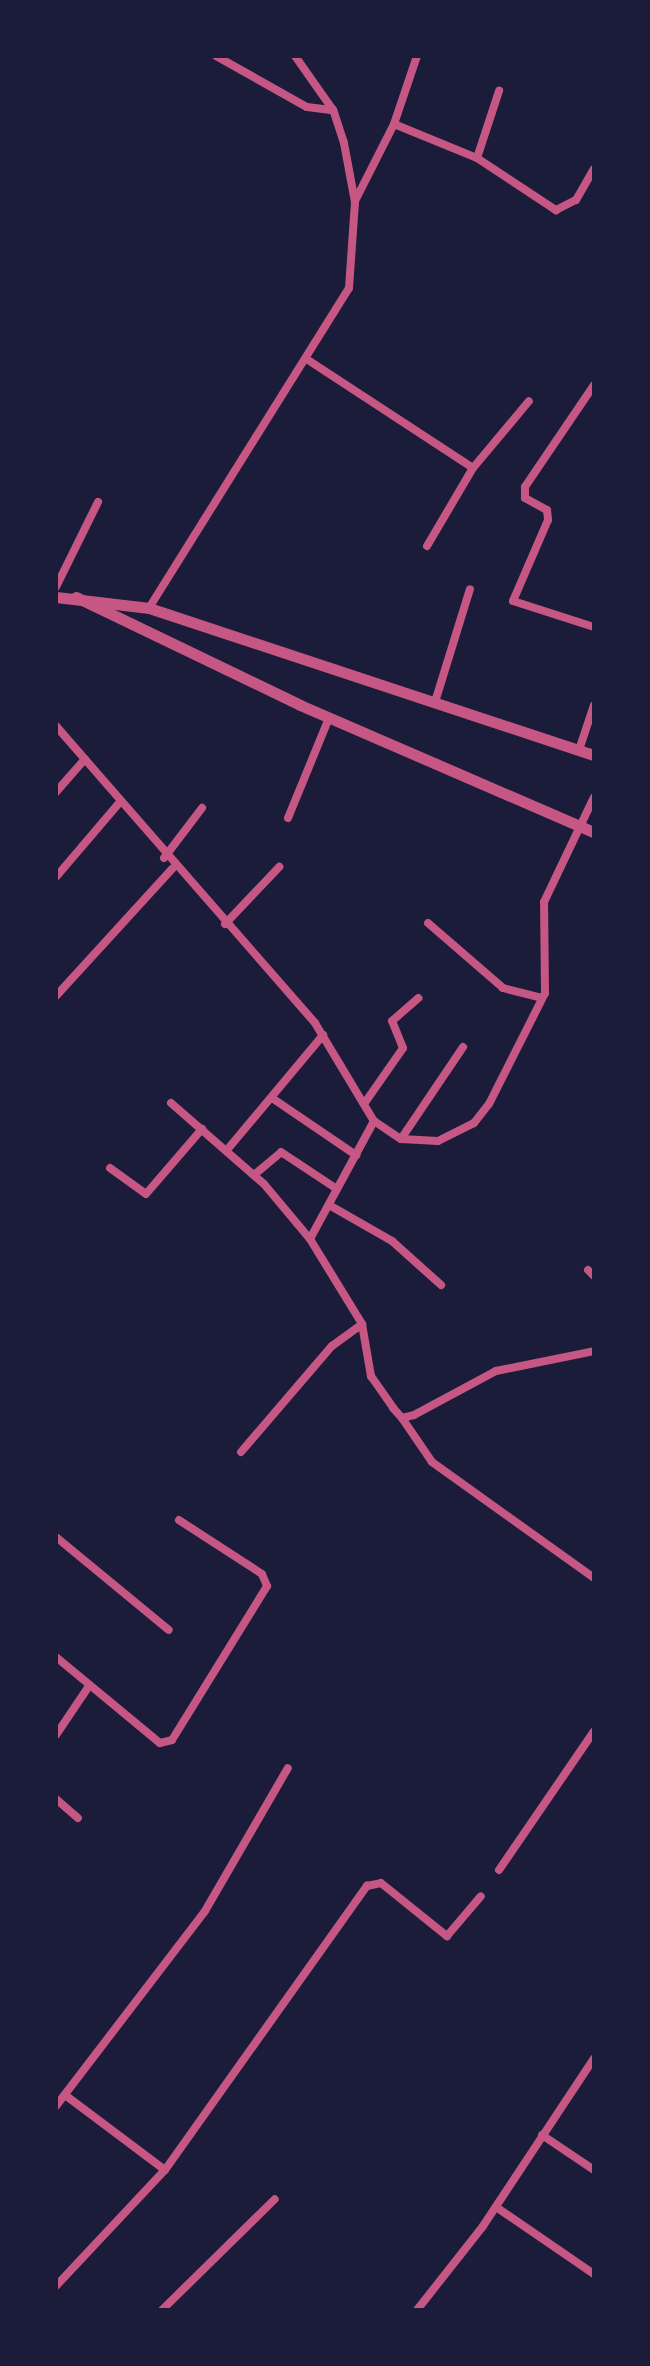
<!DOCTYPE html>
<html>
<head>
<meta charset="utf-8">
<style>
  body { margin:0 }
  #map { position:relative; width:650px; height:2366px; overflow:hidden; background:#1b1b3a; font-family:Inter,sans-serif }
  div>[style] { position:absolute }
  .minor>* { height:8px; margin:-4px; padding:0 4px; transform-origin:4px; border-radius:4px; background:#c65784 }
  .tertiary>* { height:11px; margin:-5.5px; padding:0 5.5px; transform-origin:5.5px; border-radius:5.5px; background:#c65784 }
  span { translate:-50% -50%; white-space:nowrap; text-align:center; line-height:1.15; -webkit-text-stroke:6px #1b1b3a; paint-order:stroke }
  .frame { position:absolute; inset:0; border:58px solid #1b1b3a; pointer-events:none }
</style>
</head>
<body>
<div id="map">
  <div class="minor">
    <div style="left:216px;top:56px;width:104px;rotate:29.3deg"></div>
    <div style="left:307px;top:107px;width:26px;rotate:7deg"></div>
    <div style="left:394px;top:124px;width:90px;rotate:22.3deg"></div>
    <div style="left:477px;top:158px;width:95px;rotate:33.4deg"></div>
    <div style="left:556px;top:210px;width:22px;rotate:-27deg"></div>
    <div style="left:576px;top:200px;width:36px;rotate:-60deg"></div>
    <div style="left:477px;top:158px;width:71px;rotate:-71.8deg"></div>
    <div style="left:355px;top:201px;width:86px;rotate:-63.1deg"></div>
    <div style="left:394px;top:124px;width:72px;rotate:-71.3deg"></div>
    <div style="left:308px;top:360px;width:197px;rotate:33.2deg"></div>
    <div style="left:594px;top:385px;width:123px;rotate:124.1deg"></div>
    <div style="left:525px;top:487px;width:11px;rotate:90deg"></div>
    <div style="left:525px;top:498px;width:25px;rotate:29deg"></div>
    <div style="left:547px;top:510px;width:10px;rotate:84deg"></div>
    <div style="left:548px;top:520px;width:88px;rotate:113.4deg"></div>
    <div style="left:513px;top:601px;width:85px;rotate:17.8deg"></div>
    <div style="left:427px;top:546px;width:91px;rotate:-59.5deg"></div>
    <div style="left:473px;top:468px;width:87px;rotate:-50.1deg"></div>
    <div style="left:56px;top:587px;width:95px;rotate:-63.7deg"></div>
    <div style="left:149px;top:608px;width:377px;rotate:-58deg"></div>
    <div style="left:349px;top:288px;width:86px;rotate:-86deg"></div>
    <div style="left:355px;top:202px;width:60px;rotate:-100.6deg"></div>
    <div style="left:344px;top:143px;width:35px;rotate:-108deg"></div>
    <div style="left:333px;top:110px;width:66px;rotate:-125.1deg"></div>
    <div style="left:435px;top:702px;width:118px;rotate:-72.8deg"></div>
    <div style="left:56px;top:726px;width:394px;rotate:48.9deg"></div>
    <div style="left:315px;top:1023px;width:114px;rotate:59deg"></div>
    <div style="left:374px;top:1121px;width:134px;rotate:118.5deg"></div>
    <div style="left:310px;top:1239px;width:100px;rotate:58.5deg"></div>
    <div style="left:362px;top:1324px;width:53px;rotate:80.2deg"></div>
    <div style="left:371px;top:1376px;width:39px;rotate:55deg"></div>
    <div style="left:393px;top:1408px;width:13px;rotate:48deg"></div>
    <div style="left:402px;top:1418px;width:12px;rotate:-14deg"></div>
    <div style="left:414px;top:1415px;width:93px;rotate:-28.2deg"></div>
    <div style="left:496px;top:1371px;width:100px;rotate:-11.5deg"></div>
    <div style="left:579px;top:750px;width:47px;rotate:-71.6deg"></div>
    <div style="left:56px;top:792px;width:44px;rotate:-48.7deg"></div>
    <div style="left:288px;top:818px;width:108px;rotate:-67.7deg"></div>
    <div style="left:164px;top:858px;width:63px;rotate:-52.8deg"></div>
    <div style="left:56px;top:877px;width:99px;rotate:-49.5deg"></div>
    <div style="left:428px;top:923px;width:99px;rotate:40.9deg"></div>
    <div style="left:503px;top:988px;width:40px;rotate:14.4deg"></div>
    <div style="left:225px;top:924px;width:79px;rotate:-46.5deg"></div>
    <div style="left:56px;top:996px;width:173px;rotate:-47.6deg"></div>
    <div style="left:272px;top:1098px;width:102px;rotate:34.2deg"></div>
    <div style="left:171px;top:1103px;width:123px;rotate:41.1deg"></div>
    <div style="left:264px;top:1184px;width:72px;rotate:50.1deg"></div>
    <div style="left:364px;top:1104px;width:68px;rotate:-55.1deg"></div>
    <div style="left:403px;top:1048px;width:29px;rotate:-112deg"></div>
    <div style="left:392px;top:1021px;width:35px;rotate:-41deg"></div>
    <div style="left:374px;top:1121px;width:32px;rotate:34deg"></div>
    <div style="left:401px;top:1139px;width:37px;rotate:3deg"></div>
    <div style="left:438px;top:1141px;width:40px;rotate:-26.6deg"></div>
    <div style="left:474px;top:1123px;width:24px;rotate:-52deg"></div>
    <div style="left:489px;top:1104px;width:124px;rotate:-63.2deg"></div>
    <div style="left:545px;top:993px;width:91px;rotate:-90.6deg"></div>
    <div style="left:544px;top:902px;width:116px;rotate:-64.5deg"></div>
    <div style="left:401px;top:1139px;width:111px;rotate:-56deg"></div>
    <div style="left:227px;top:1150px;width:150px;rotate:-50.1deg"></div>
    <div style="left:110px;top:1168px;width:44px;rotate:35.8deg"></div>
    <div style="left:146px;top:1194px;width:86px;rotate:-49.3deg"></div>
    <div style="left:254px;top:1175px;width:35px;rotate:-40deg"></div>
    <div style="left:281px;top:1152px;width:67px;rotate:33.5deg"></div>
    <div style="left:329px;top:1205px;width:73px;rotate:29.7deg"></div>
    <div style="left:392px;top:1241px;width:66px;rotate:41.9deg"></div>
    <div style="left:588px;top:1270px;width:8px;rotate:45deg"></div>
    <div style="left:402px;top:1418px;width:53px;rotate:55.7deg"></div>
    <div style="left:432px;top:1462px;width:199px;rotate:35.6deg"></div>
    <div style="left:241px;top:1452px;width:140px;rotate:-49.4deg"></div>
    <div style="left:332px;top:1346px;width:37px;rotate:-36deg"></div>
    <div style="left:56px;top:1537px;width:146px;rotate:39.5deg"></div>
    <div style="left:56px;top:1657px;width:135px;rotate:39.6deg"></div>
    <div style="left:160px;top:1743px;width:12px;rotate:-14deg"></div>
    <div style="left:172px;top:1740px;width:181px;rotate:-58.3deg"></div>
    <div style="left:267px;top:1586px;width:13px;rotate:-113deg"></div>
    <div style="left:262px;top:1574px;width:99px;rotate:-147deg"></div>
    <div style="left:56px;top:1735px;width:59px;rotate:-56deg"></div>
    <div style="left:56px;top:1799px;width:29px;rotate:41deg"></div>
    <div style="left:499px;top:1870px;width:168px;rotate:-55.6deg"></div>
    <div style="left:65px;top:2095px;width:125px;rotate:36.9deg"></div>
    <div style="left:56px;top:2106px;width:245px;rotate:-52.6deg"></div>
    <div style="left:205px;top:1911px;width:165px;rotate:-59.9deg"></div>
    <div style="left:542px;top:2135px;width:63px;rotate:33.9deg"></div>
    <div style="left:496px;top:2207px;width:119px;rotate:34.4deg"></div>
    <div style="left:56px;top:2286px;width:159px;rotate:-46.8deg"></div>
    <div style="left:165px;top:2170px;width:349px;rotate:-54.6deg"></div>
    <div style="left:367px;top:1886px;width:14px;rotate:-12deg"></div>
    <div style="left:381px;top:1883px;width:85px;rotate:38.8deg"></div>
    <div style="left:447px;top:1936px;width:52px;rotate:-49.6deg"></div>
    <div style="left:162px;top:2310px;width:158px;rotate:-44.5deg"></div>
    <div style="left:417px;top:2310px;width:107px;rotate:-51.8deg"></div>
    <div style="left:483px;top:2226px;width:201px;rotate:-56.5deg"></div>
  </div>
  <div class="tertiary">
    <div style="left:56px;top:597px;width:94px;rotate:6.7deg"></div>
    <div style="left:149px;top:608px;width:469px;rotate:18.3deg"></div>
    <div style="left:76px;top:597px;width:249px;rotate:25.7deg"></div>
    <div style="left:300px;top:705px;width:320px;rotate:23.4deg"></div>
  </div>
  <div class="frame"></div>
</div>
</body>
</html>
